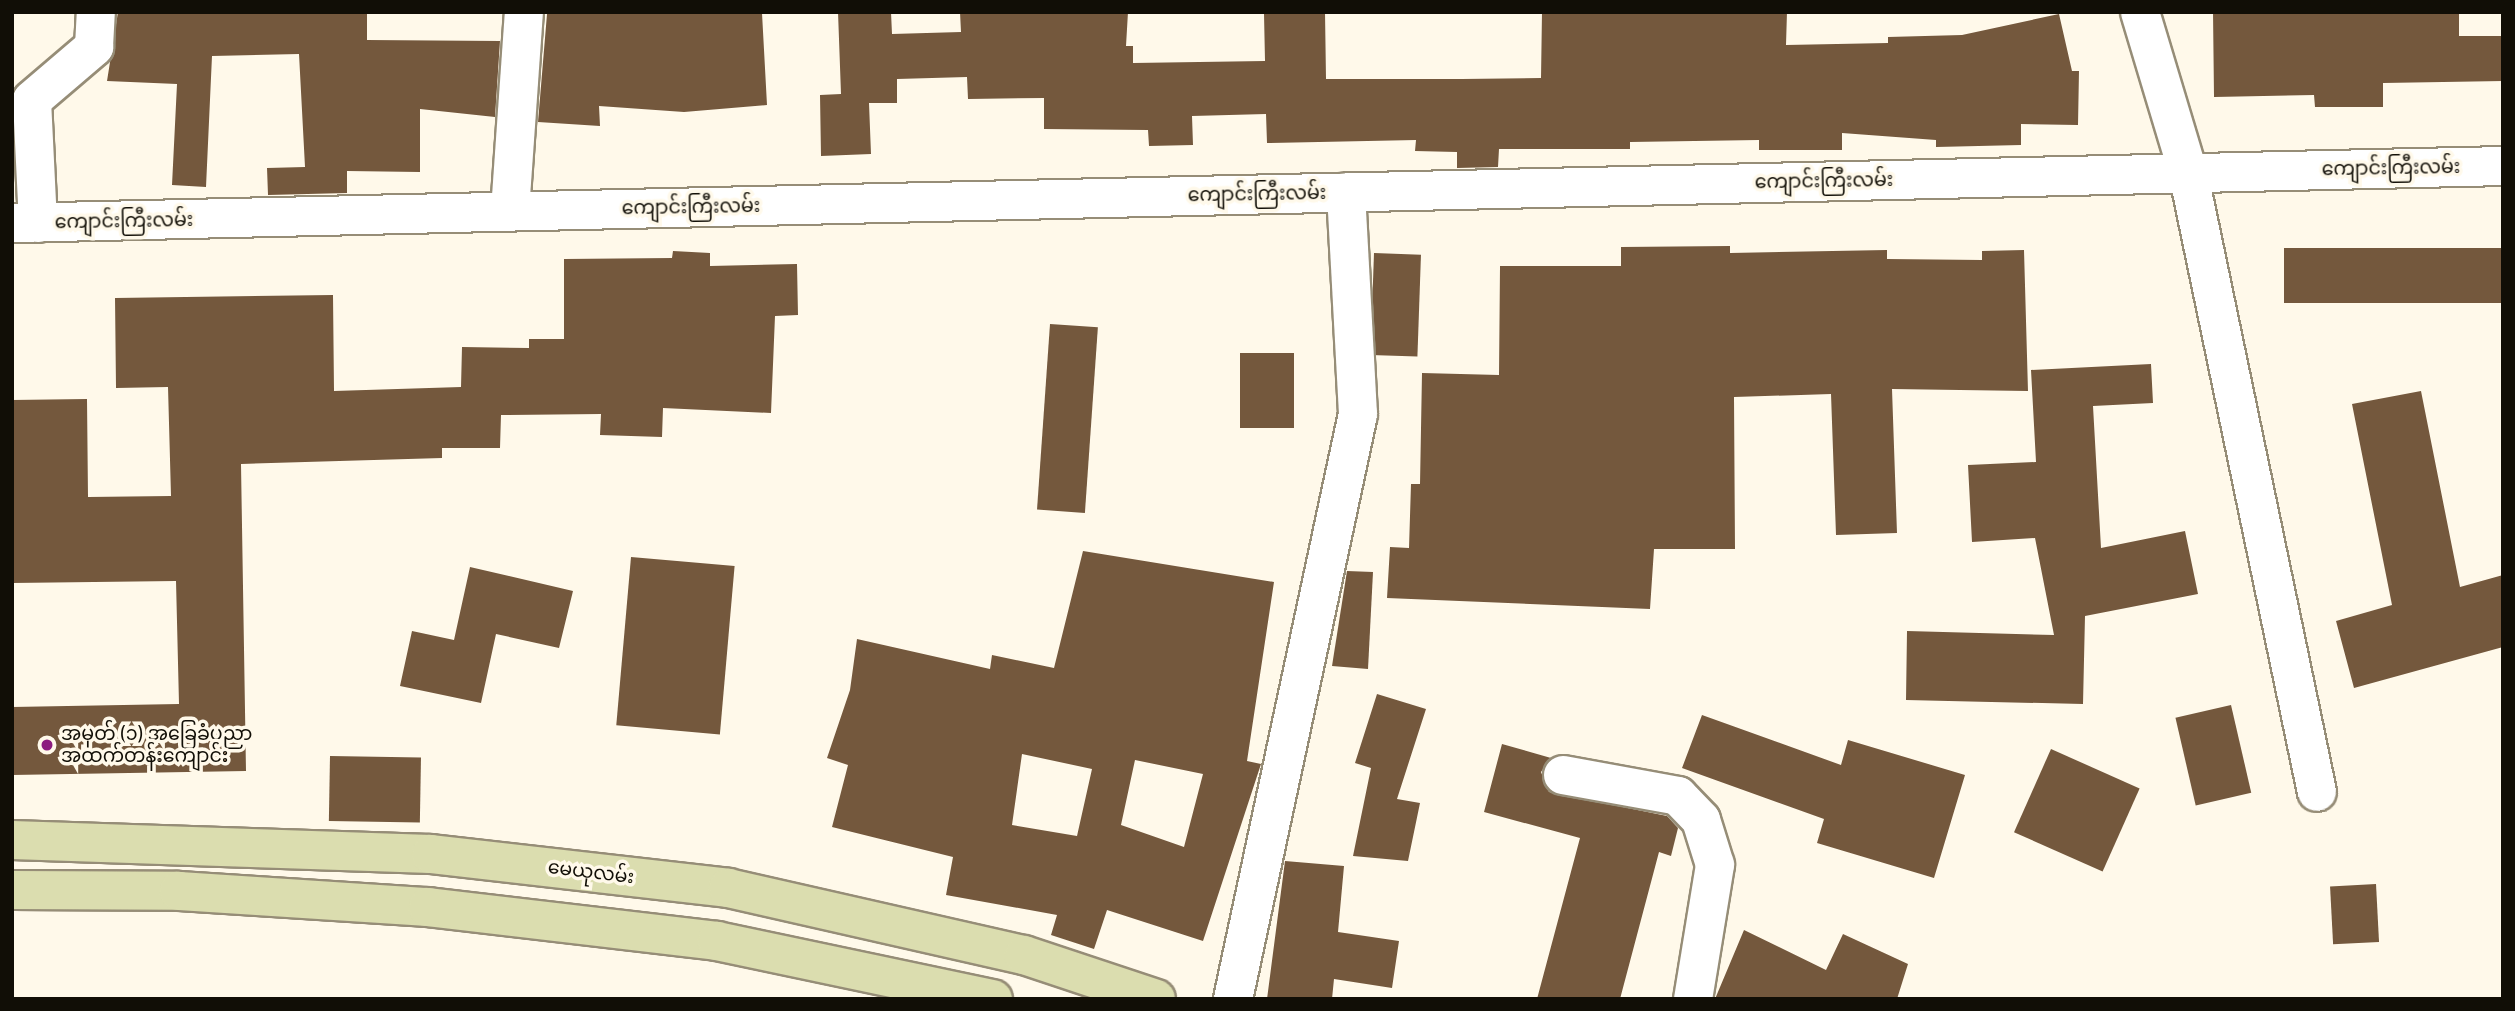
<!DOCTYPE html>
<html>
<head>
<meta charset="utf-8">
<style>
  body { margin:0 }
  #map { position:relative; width:2515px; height:1011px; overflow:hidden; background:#fff9ea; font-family:Cabin,"Noto Sans Myanmar",sans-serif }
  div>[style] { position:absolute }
  .building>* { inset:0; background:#74583d; transform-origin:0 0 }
  .roads { filter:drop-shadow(2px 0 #968d77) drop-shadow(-2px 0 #968d77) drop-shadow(0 2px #968d77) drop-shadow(0 -2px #968d77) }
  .street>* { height:38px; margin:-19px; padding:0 19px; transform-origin:19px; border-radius:19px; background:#fff }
  .primary>* { height:38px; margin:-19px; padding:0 19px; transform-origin:19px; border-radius:19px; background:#dbddaf }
  .dots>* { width:19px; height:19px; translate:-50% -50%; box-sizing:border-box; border:4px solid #fff9ea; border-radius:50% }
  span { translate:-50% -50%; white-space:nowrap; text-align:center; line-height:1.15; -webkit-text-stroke:7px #fff9ea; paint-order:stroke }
  .street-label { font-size:19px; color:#110e06 }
  .poi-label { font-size:19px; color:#110e06 }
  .left { translate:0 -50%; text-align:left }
  .frame { position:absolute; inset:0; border:14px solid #110e06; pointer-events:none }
</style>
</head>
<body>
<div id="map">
  <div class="building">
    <div style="clip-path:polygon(118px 12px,367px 12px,367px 40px,500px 41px,495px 117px,420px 109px,420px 172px,347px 171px,347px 193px,268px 195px,267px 168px,305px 167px,299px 54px,212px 56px,206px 187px,172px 185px,177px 84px,107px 81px)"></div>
    <div style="clip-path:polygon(691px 12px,762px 13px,767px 105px,684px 112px,599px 106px,600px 126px,538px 122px,547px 14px)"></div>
    <div style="clip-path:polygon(838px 12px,891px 12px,892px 34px,961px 32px,960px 12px,1128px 12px,1126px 46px,1133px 46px,1133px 63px,1265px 61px,1264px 14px,1325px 12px,1326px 79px,1462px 79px,1541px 78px,1542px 12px,1787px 12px,1786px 45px,1888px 43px,1888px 37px,1962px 35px,2059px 14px,2072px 71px,2079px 71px,2078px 125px,2021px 124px,2021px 145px,1936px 147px,1936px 140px,1842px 133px,1842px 150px,1759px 150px,1759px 140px,1630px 142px,1630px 149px,1499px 149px,1498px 167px,1457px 168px,1457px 152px,1415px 151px,1416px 140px,1267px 143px,1266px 114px,1192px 116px,1193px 145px,1149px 146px,1148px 130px,1044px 129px,1044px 98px,968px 99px,967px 77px,897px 79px,897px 103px,869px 103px,871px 154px,821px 156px,820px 95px,841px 94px)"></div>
    <div style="clip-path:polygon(2213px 12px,2459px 12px,2459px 36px,2503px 36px,2503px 81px,2383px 83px,2383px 107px,2315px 107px,2314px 95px,2214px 97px)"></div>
    <div style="clip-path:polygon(1730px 246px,1730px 253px,1887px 250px,1887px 259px,1982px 260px,1982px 251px,2024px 250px,2028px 391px,1892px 389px,1897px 533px,1836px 535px,1831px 394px,1734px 397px,1735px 549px,1654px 549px,1650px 609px,1387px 598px,1390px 547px,1409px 548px,1411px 484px,1420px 484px,1422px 373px,1499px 375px,1500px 266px,1621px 266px,1621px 247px)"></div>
    <div style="left:2503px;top:248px;width:55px;height:219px;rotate:90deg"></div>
    <div style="clip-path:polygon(673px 251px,710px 253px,710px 266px,797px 264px,798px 315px,775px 316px,771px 413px,663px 408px,662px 437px,600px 435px,601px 414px,501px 415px,500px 448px,442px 448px,442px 458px,241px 464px,246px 771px,12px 775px,12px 707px,179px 704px,176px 581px,12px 583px,12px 400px,87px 399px,88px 497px,171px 496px,168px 387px,116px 388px,115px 298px,333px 295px,334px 391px,461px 387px,462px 347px,529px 348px,529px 339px,564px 339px,564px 259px,672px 258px)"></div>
    <div style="left:1374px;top:253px;width:47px;height:102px;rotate:2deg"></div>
    <div style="left:1050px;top:324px;width:48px;height:186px;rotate:4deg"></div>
    <div style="left:1240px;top:353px;width:54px;height:75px"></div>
    <div style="clip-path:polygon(2151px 364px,2153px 403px,2093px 406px,2101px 548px,2185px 531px,2198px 594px,2085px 616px,2083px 704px,1906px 700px,1907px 631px,2054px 635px,2035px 538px,1972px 542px,1968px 465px,2036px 462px,2031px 370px)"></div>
    <div style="clip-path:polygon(2421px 391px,2460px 587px,2503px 575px,2503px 647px,2354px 688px,2336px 621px,2392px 605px,2352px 404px)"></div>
    <div style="clip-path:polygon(evenodd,1083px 551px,1274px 582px,1247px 761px,1261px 764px,1203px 941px,1107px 910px,1094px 949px,1051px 935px,1057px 915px,946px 895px,953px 857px,832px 827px,848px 765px,827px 758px,850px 690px,857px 639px,990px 669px,992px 655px,1054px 668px,1083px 551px,1022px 754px,1092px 769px,1077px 836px,1012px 825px,1022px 754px,1083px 551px,1135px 760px,1203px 774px,1184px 847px,1121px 825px,1135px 760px)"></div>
    <div style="left:631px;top:557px;width:104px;height:169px;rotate:5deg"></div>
    <div style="clip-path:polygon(470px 567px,573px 591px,559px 648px,496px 634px,481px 703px,400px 686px,412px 631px,454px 640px)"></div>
    <div style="clip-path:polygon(1347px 571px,1373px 572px,1368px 669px,1332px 666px)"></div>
    <div style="clip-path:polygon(1377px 694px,1426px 709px,1397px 799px,1420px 803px,1408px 861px,1353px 856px,1371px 768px,1355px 763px)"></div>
    <div style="left:2231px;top:705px;width:90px;height:57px;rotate:77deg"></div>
    <div style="clip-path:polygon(1702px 715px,1841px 765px,1848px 740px,1965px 775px,1934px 878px,1817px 843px,1824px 819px,1682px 768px)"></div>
    <div style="clip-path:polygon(1502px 744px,1551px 758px,1541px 772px,1549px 792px,1667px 816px,1678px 828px,1671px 856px,1659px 852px,1620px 999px,1537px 999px,1580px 838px,1484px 812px)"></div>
    <div style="left:2051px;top:749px;width:97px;height:91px;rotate:24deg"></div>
    <div style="left:330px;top:756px;width:91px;height:65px;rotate:1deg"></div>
    <div style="clip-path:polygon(1285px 861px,1344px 866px,1338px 932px,1399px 941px,1392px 988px,1334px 979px,1332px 999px,1267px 999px)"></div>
    <div style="left:2376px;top:884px;width:58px;height:46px;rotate:87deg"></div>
    <div style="clip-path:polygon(1744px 930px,1826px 970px,1843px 934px,1908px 964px,1897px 999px,1715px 999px)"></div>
  </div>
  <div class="roads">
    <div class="street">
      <div style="left:2140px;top:12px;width:167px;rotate:73.3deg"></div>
      <div style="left:2188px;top:172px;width:633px;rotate:78.25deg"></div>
      <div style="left:510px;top:211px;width:199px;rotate:-86deg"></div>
      <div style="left:12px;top:223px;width:2492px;rotate:-1.31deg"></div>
      <div style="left:38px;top:223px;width:123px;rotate:-92.8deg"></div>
      <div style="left:32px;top:100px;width:82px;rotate:-40.5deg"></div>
      <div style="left:94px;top:47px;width:35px;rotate:-87deg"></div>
      <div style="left:1563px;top:775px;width:117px;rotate:10.3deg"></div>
      <div style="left:1678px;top:796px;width:33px;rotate:46deg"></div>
      <div style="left:1701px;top:820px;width:47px;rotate:72.7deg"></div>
      <div style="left:1715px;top:865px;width:136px;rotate:99.3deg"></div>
      <div style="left:1233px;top:999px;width:598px;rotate:-77.94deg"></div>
      <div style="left:1358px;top:414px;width:222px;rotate:-93.1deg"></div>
    </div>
    <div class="primary">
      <div style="left:12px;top:840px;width:419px;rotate:1.9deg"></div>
      <div style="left:431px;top:854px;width:299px;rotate:6.5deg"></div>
      <div style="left:728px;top:888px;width:303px;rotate:12.8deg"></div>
      <div style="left:1024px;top:955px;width:139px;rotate:18.4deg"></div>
      <div style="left:12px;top:890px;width:167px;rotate:0.3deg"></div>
      <div style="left:179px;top:891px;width:250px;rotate:3.7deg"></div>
      <div style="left:428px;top:907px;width:291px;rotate:6.7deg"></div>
      <div style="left:717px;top:941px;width:282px;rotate:11.9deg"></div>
    </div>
  </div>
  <div class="dots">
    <div style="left:47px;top:745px;background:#8c1c7f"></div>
  </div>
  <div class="street-label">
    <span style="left:2391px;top:168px;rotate:-1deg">ကျောင်းကြီးလမ်း</span>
    <span style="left:1824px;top:181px;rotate:-1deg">ကျောင်းကြီးလမ်း</span>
    <span style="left:1257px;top:194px;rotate:-1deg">ကျောင်းကြီးလမ်း</span>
    <span style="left:691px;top:207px;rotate:-1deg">ကျောင်းကြီးလမ်း</span>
    <span style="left:124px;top:221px;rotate:-1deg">ကျောင်းကြီးလမ်း</span>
    <span style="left:591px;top:872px;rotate:7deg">မေယုလမ်း</span>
  </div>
  <div class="poi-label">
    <span class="left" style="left:61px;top:745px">အမှတ် (၁) အခြေခံပညာ<br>အထက်တန်းကျောင်း</span>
  </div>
  <div class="frame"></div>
</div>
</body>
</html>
